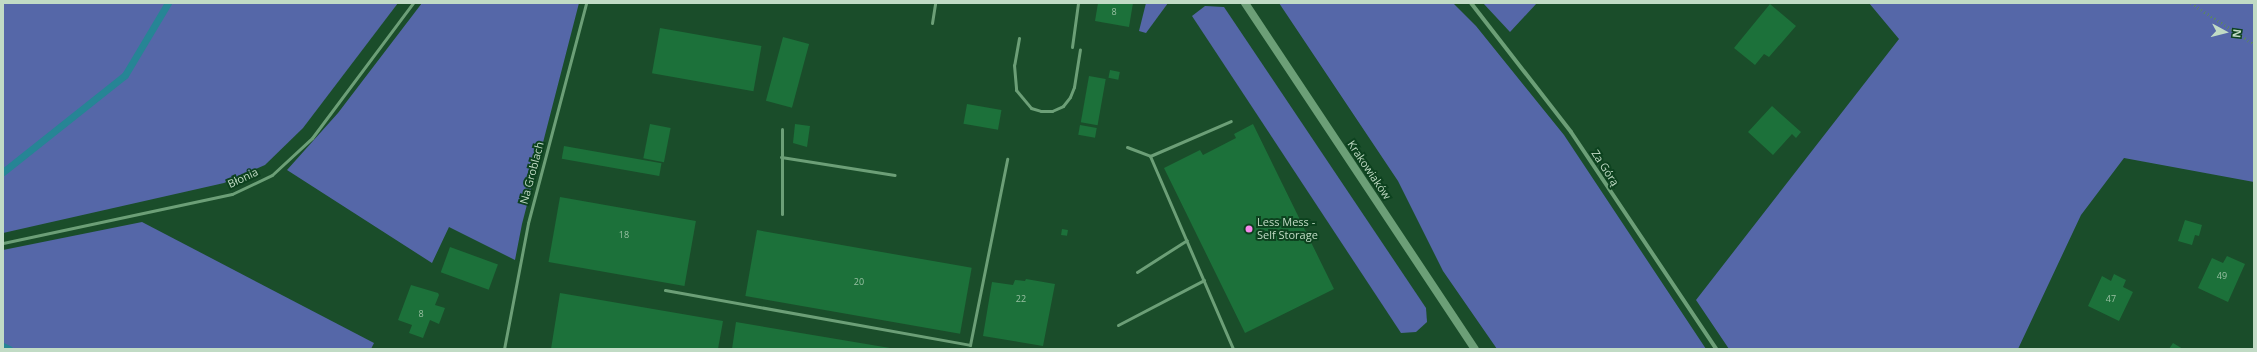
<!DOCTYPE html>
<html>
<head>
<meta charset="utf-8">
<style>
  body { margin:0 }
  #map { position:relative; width:2257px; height:352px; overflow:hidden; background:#1a4d2a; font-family:"Open Sans",sans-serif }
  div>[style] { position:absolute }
  .green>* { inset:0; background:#5567a8 }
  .stream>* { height:7px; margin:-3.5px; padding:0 3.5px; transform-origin:3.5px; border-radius:3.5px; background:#268595 }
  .building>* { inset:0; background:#1c713a; transform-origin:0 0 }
  .path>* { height:2.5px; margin-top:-1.25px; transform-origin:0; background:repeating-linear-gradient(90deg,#5a8466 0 1px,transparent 0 4px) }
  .service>* { height:3px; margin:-1.5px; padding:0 1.5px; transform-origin:1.5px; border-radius:1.5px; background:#6c9f77 }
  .minor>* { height:4px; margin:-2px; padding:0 2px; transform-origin:2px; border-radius:2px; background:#6c9f77 }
  .secondary>* { height:8px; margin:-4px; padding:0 4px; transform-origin:4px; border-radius:4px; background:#6c9f77 }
  .dots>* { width:11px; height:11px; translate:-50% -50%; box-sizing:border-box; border:2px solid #0d421f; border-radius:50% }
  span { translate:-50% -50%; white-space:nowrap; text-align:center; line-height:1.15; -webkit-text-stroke:4px #0d421f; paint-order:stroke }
  .number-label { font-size:9px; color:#98c0a2 }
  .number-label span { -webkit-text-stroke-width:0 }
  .street-label { font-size:11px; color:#c1dbc5 }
  .poi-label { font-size:11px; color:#c1dbc5 }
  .left { translate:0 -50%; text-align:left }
  .frame { position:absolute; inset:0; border:4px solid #c1dbc5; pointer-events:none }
  .north { position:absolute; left:2205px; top:12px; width:40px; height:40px; -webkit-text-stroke:3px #0d421f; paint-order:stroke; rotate:97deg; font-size:11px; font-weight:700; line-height:16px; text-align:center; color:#c1dbc5 }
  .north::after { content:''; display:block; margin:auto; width:14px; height:18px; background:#c1dbc5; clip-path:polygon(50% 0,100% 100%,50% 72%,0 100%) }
</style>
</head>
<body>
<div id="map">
  <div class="green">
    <div style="clip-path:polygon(3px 3px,398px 3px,303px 128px,265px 165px,224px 183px,3px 233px)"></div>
    <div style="clip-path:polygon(422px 3px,579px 3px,522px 224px,515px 260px,449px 227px,432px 263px,287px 170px,338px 113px)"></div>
    <div style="clip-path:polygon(1146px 3px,1168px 3px,1146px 33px,1139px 31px)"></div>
    <div style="clip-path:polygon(1279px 3px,1453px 3px,1476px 26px,1564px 135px,1706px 349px,1497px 349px,1443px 271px,1398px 181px)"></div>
    <div style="clip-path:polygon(1483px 3px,1537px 3px,1510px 32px)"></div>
    <div style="clip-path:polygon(1869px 3px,2254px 3px,2254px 182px,2124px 158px,2081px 215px,2018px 349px,1729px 349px,1696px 300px,1899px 39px)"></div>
    <div style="clip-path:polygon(1205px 6px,1224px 7px,1426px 308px,1427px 322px,1416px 332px,1401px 333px,1192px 16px)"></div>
    <div style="clip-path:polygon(142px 222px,374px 343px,371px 349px,3px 349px,3px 250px)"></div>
  </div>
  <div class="stream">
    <div style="left:3px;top:172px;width:156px;rotate:-38.5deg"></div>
    <div style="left:125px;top:75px;width:84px;rotate:-59.2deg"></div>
    <div style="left:3px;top:346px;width:7px;rotate:27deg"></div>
  </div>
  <div class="building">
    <div style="clip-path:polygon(1098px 3px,1133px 3px,1129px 27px,1095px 21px)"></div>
    <div style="clip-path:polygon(1770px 4px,1796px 26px,1769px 57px,1764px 54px,1755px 65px,1734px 48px)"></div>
    <div style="left:660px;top:28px;width:103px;height:46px;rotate:10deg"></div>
    <div style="left:783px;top:37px;width:27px;height:66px;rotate:15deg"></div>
    <div style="left:1110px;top:70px;width:10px;height:8px;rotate:11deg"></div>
    <div style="left:1089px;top:76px;width:17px;height:47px;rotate:10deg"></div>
    <div style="left:967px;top:104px;width:35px;height:20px;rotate:10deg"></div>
    <div style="clip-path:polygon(1772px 106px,1801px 132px,1796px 138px,1792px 134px,1773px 155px,1748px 132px)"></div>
    <div style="left:650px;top:124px;width:21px;height:35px;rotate:11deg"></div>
    <div style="clip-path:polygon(795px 124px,810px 126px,807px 147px,793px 143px)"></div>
    <div style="clip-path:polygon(1253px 124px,1334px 289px,1245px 333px,1164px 168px,1200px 150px,1203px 155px,1236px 138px,1234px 134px)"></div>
    <div style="left:1080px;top:125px;width:17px;height:10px;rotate:10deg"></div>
    <div style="left:564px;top:146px;width:99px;height:13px;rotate:10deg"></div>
    <div style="left:560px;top:197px;width:138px;height:66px;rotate:10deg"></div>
    <div style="clip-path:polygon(2185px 220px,2202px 225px,2199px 236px,2195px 235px,2192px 245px,2178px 241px)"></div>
    <div style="left:1062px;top:229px;width:6px;height:6px;rotate:9deg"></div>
    <div style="left:757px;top:230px;width:218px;height:67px;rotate:10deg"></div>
    <div style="left:450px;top:247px;width:51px;height:27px;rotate:20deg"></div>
    <div style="clip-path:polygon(2227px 256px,2245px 264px,2228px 302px,2198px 288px,2212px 258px,2223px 263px)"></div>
    <div style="clip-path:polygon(2114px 274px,2126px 280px,2123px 287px,2133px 292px,2119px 321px,2088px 306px,2102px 276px,2111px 281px)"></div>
    <div style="clip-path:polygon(1026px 279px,1055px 284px,1043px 346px,983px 336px,992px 282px,1013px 285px,1015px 280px,1025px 281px)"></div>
    <div style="clip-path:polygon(411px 285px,438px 293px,439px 295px,435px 305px,445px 308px,439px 324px,430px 320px,423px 338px,409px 333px,412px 325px,398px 320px)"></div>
    <div style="clip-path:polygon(560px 293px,723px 321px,718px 349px,551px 349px)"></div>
    <div style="clip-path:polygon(736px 322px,890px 348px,890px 349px,732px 349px)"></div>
    <div style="clip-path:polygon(2173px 343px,2183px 349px,2169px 349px)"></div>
  </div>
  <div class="path">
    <div style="left:2191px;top:3px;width:75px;rotate:33.1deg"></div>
  </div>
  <div class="service">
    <div style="left:932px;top:23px;width:20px;rotate:-81deg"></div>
    <div style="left:1019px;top:38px;width:27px;rotate:100deg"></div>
    <div style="left:1014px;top:65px;width:25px;rotate:85deg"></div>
    <div style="left:1016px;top:90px;width:23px;rotate:50deg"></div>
    <div style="left:1031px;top:108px;width:10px;rotate:17deg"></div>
    <div style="left:1041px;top:111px;width:11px"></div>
    <div style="left:1052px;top:111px;width:12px;rotate:-24deg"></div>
    <div style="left:1063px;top:106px;width:11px;rotate:-52deg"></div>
    <div style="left:1070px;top:97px;width:11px;rotate:-68deg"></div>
    <div style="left:1074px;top:87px;width:38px;rotate:-81deg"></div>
    <div style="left:1072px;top:47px;width:44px;rotate:-82.2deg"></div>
    <div style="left:782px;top:129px;width:85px;rotate:90deg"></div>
    <div style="left:1127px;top:147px;width:25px;rotate:21deg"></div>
    <div style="left:1150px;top:156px;width:88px;rotate:-23.4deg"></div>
    <div style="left:1150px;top:156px;width:210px;rotate:66.7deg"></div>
    <div style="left:781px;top:157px;width:115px;rotate:9deg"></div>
    <div style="left:3px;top:243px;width:234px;rotate:-12.1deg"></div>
    <div style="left:232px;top:194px;width:44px;rotate:-25.4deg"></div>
    <div style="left:272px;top:175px;width:54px;rotate:-42.8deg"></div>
    <div style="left:312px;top:138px;width:169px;rotate:-53.2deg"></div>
    <div style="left:1137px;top:272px;width:59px;rotate:-32.6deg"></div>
    <div style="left:665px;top:290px;width:310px;rotate:10.2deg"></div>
    <div style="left:970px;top:345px;width:190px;rotate:-78.7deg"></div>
    <div style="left:1118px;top:325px;width:97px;rotate:-27.6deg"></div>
    <div style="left:504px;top:349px;width:128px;rotate:-79.2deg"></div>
    <div style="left:528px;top:223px;width:228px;rotate:-75.2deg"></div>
  </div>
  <div class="minor">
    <div style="left:1471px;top:3px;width:163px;rotate:52.2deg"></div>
    <div style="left:1571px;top:132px;width:261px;rotate:56.2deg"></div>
  </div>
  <div class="secondary">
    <div style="left:1245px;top:3px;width:415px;rotate:56.4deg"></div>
  </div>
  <div class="dots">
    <div style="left:1249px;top:229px;background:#f788ec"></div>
  </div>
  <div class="number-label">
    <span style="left:1114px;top:12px">8</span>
    <span style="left:624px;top:235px">18</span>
    <span style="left:2222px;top:276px">49</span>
    <span style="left:859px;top:282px">20</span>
    <span style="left:1021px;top:299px">22</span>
    <span style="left:2111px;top:299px">47</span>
    <span style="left:421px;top:314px">8</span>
  </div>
  <div class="street-label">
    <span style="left:1605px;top:168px;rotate:57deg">Za Górą</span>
    <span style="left:1369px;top:170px;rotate:56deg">Krakowiaków</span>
    <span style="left:532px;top:173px;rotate:-75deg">Na Groblach</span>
    <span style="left:243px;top:178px;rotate:-25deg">Błonia</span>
  </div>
  <div class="poi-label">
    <span class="left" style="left:1257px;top:229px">Less Mess -<br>Self Storage</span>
  </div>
  <div class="frame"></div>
  <div class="north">N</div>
</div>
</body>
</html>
